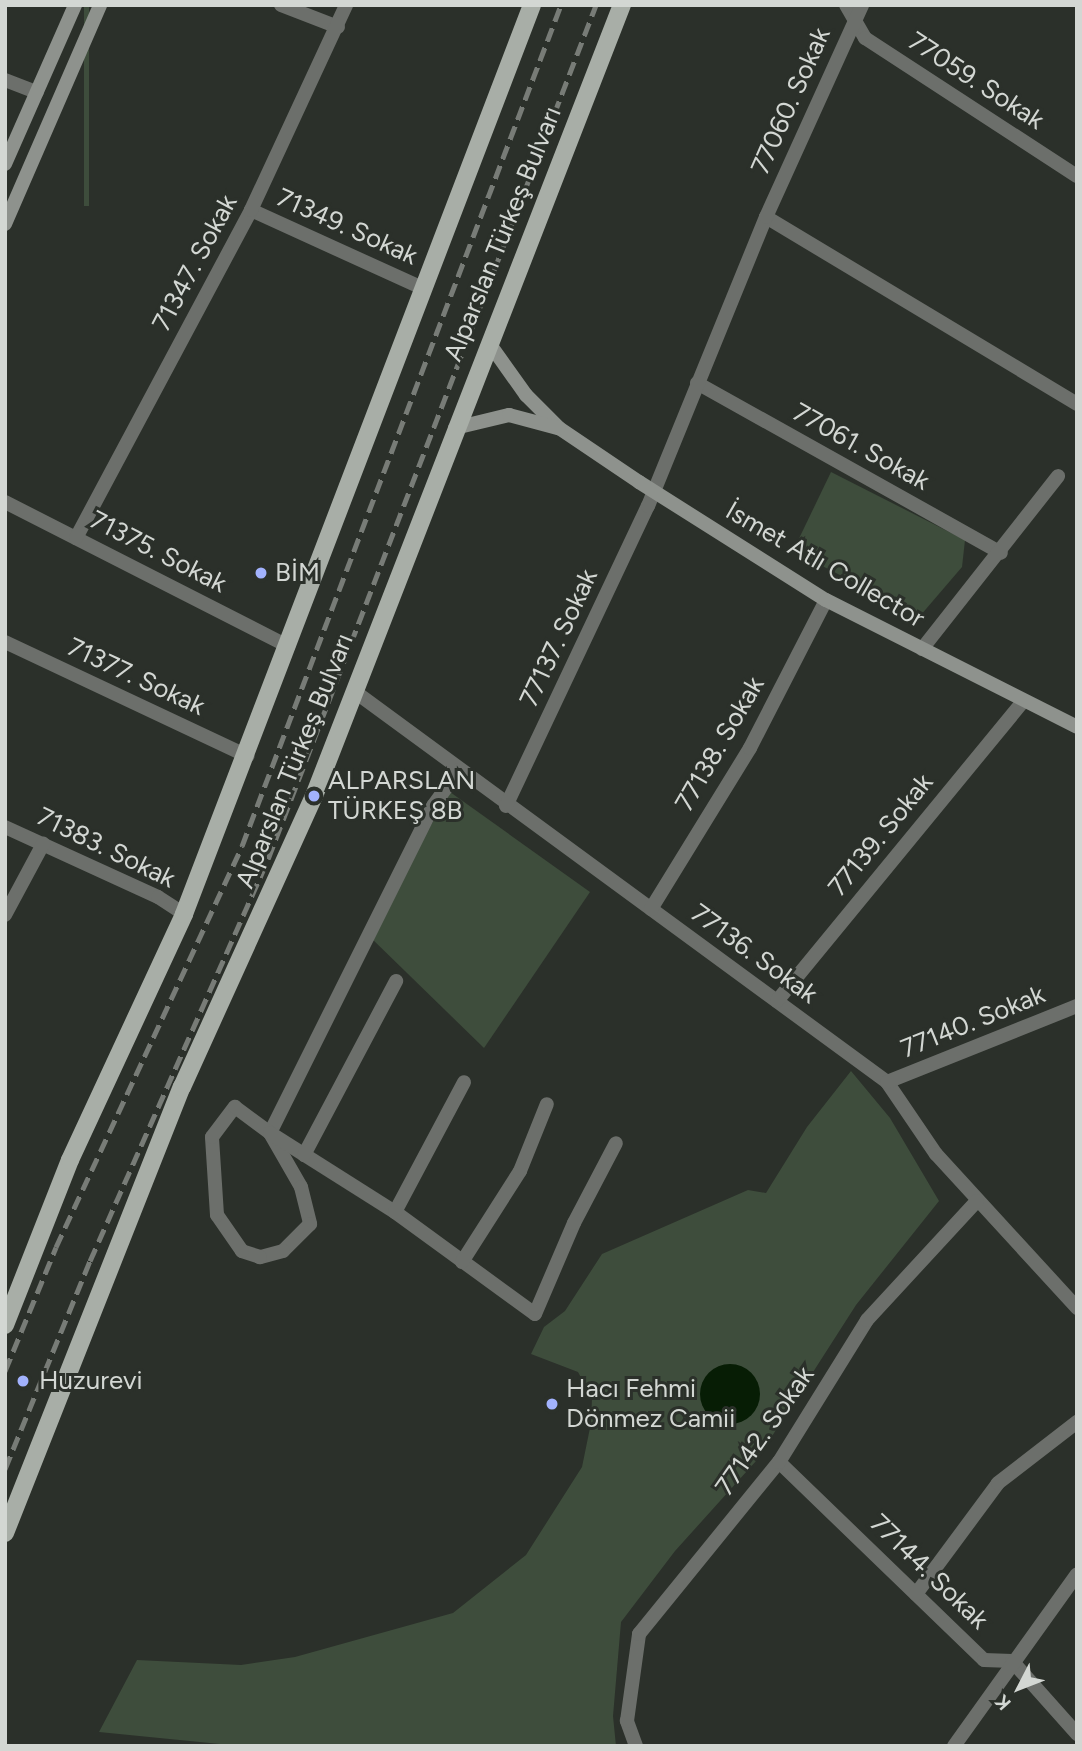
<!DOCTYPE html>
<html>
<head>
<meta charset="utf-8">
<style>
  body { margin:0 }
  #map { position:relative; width:1082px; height:1751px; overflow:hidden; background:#2b302a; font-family:Figtree,sans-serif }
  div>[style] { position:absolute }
  .green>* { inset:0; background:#3e4d3c; transform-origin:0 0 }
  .water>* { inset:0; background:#071d05 }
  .round { border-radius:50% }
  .street>* { height:14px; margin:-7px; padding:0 7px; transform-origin:7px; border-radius:7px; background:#6c6f6b }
  .secondary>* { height:14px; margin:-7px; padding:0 7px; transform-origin:7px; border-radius:7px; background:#8e928d }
  .primary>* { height:18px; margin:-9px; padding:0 9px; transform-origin:9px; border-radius:9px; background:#a8aea7 }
  .rail>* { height:5px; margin-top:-2.5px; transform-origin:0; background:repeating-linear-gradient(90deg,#787c77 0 14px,transparent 0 21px) }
  .dots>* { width:19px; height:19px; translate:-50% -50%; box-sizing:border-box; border:4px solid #2b302a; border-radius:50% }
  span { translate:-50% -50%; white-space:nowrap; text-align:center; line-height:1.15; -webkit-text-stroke:6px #2b302a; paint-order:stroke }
  .street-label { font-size:26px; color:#d3d7d3 }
  .poi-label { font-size:26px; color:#d3d7d3 }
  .left { translate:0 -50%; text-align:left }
  .frame { position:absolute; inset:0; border:7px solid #d3d7d3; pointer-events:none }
  .north { position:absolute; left:984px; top:1653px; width:70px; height:70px; -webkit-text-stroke:5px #2b302a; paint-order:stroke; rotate:228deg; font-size:19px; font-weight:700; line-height:28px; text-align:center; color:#d3d7d3 }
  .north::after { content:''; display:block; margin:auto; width:24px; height:32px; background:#d3d7d3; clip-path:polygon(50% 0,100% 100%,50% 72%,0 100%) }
</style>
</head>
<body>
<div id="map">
  <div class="green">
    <div style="left:84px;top:5px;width:5px;height:201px"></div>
    <div style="clip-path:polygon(831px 472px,965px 540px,962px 567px,920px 616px,793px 551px)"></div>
    <div style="clip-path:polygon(450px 792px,590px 892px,484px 1048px,368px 935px)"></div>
    <div style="clip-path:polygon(851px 1071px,890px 1118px,939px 1201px,856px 1305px,756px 1461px,675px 1551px,621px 1622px,613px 1716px,616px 1746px,240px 1746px,99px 1732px,137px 1660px,241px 1665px,295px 1657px,453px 1613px,526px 1555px,582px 1467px,591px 1423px,592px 1398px,578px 1372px,531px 1354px,544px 1327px,565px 1311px,602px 1254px,748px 1190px,766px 1193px,807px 1127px)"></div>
  </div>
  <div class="water">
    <div class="round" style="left:700px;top:1364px;width:60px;height:60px"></div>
  </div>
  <div class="street">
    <div style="left:281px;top:5px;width:61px;rotate:21.1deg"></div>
    <div style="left:846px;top:5px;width:38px;rotate:60deg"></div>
    <div style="left:865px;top:38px;width:253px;rotate:33.1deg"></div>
    <div style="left:5px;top:80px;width:34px;rotate:21deg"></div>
    <div style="left:251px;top:210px;width:188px;rotate:24.5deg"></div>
    <div style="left:766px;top:217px;width:363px;rotate:31deg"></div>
    <div style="left:697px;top:383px;width:348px;rotate:29.2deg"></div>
    <div style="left:5px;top:502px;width:318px;rotate:27deg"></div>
    <div style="left:76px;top:538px;width:372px;rotate:-61.9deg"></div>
    <div style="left:251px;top:210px;width:226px;rotate:-65.1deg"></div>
    <div style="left:5px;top:642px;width:268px;rotate:25.2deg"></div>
    <div style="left:922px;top:649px;width:220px;rotate:-51.8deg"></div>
    <div style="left:354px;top:691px;width:661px;rotate:36.26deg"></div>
    <div style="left:887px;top:1082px;width:87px;rotate:55.8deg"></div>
    <div style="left:936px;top:1154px;width:209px;rotate:47.5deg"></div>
    <div style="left:459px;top:770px;width:44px;rotate:125.8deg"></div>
    <div style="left:433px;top:806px;width:365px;rotate:116.5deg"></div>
    <div style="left:270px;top:1133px;width:62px;rotate:60.1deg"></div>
    <div style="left:301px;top:1187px;width:38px;rotate:76deg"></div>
    <div style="left:310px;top:1224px;width:38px;rotate:135deg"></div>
    <div style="left:283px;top:1251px;width:24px;rotate:165deg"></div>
    <div style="left:260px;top:1257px;width:19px;rotate:-162deg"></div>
    <div style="left:242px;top:1251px;width:44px;rotate:-124.8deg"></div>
    <div style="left:217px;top:1215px;width:78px;rotate:-93.7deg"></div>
    <div style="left:212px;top:1137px;width:38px;rotate:-53deg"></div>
    <div style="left:235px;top:1107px;width:44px;rotate:36.6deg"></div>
    <div style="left:270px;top:1133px;width:148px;rotate:32.3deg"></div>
    <div style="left:395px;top:1212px;width:173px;rotate:36.1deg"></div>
    <div style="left:535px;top:1314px;width:99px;rotate:-66.8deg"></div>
    <div style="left:574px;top:1223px;width:90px;rotate:-62.3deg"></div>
    <div style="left:506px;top:806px;width:332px;rotate:-64.7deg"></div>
    <div style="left:648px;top:506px;width:312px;rotate:-67.8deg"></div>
    <div style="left:766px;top:217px;width:233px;rotate:-65.6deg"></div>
    <div style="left:5px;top:827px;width:168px;rotate:24.6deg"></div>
    <div style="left:158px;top:897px;width:31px;rotate:33deg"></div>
    <div style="left:651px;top:909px;width:189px;rotate:-58.4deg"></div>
    <div style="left:750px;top:748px;width:166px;rotate:-62.8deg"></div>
    <div style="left:5px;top:915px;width:81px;rotate:-61.8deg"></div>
    <div style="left:777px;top:1001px;width:388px;rotate:-50.6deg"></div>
    <div style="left:887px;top:1082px;width:205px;rotate:-21.8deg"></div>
    <div style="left:304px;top:1155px;width:197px;rotate:-62.1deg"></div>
    <div style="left:395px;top:1212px;width:147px;rotate:-62deg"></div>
    <div style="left:462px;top:1262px;width:108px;rotate:-57.5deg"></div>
    <div style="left:520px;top:1171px;width:72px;rotate:-68.1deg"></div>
    <div style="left:779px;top:1462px;width:285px;rotate:44deg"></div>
    <div style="left:984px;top:1660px;width:28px;rotate:2deg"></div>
    <div style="left:1012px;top:1661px;width:98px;rotate:48.3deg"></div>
    <div style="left:916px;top:1594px;width:138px;rotate:-53.5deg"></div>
    <div style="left:998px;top:1483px;width:100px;rotate:-37.7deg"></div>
    <div style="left:636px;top:1746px;width:27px;rotate:-110deg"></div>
    <div style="left:627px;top:1721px;width:88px;rotate:-82.1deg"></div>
    <div style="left:639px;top:1634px;width:222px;rotate:-50.9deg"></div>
    <div style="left:779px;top:1462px;width:167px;rotate:-58.2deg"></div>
    <div style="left:867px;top:1320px;width:162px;rotate:-47.3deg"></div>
    <div style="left:954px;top:1746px;width:211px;rotate:-54.4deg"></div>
  </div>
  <div class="secondary">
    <div style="left:5px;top:164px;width:174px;rotate:-66.2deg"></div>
    <div style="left:5px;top:224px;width:239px;rotate:-66.5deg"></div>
    <div style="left:489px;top:343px;width:64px;rotate:54.6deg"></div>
    <div style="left:526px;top:395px;width:47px;rotate:45deg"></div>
    <div style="left:559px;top:428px;width:97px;rotate:34deg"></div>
    <div style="left:639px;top:482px;width:221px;rotate:32.3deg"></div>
    <div style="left:826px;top:600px;width:281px;rotate:26.8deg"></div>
    <div style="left:455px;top:428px;width:56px;rotate:-13.5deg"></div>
    <div style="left:509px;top:415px;width:51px;rotate:14.9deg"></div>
  </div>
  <div class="primary">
    <div style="left:5px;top:1325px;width:177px;rotate:-68.5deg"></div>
    <div style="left:70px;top:1160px;width:271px;rotate:-65.1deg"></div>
    <div style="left:184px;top:914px;width:973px;rotate:-69.05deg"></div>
    <div style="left:5px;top:1533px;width:480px;rotate:-68.4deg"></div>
    <div style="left:182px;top:1087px;width:320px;rotate:-65.6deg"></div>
    <div style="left:314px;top:796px;width:849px;rotate:-68.73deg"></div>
  </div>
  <div class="rail">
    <div style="left:5px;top:1371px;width:134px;rotate:-67.6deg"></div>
    <div style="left:56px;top:1247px;width:442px;rotate:-65.1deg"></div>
    <div style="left:242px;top:846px;width:899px;rotate:-69.23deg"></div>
    <div style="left:5px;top:1469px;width:225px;rotate:-67.8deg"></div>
    <div style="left:90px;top:1261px;width:440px;rotate:-66.1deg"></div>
    <div style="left:268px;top:859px;width:915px;rotate:-68.99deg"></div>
  </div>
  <div class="dots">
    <div style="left:261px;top:573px;background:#a2b2fd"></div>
    <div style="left:314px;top:796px;background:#a2b2fd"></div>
    <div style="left:23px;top:1381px;background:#a2b2fd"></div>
    <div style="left:552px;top:1404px;background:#a2b2fd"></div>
  </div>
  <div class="street-label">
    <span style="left:976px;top:81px;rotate:33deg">77059. Sokak</span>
    <span style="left:791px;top:101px;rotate:-66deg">77060. Sokak</span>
    <span style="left:347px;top:227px;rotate:24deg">71349. Sokak</span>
    <span style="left:503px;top:234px;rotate:-68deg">Alparslan Türkeş Bulvarı</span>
    <span style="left:195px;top:263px;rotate:-62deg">71347. Sokak</span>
    <span style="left:861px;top:447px;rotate:29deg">77061. Sokak</span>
    <span style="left:158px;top:552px;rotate:27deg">71375. Sokak</span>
    <span style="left:825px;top:565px;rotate:30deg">İsmet Atlı Collector</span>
    <span style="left:559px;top:638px;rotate:-65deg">77137. Sokak</span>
    <span style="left:136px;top:677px;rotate:25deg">71377. Sokak</span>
    <span style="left:720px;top:744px;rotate:-60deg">77138. Sokak</span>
    <span style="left:295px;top:761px;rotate:-68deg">Alparslan Türkeş Bulvarı</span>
    <span style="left:881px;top:835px;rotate:-51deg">77139. Sokak</span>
    <span style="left:106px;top:848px;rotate:26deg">71383. Sokak</span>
    <span style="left:754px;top:954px;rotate:36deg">77136. Sokak</span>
    <span style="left:973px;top:1022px;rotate:-22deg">77140. Sokak</span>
    <span style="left:765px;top:1431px;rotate:-55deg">77142. Sokak</span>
    <span style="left:929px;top:1572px;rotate:44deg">77144. Sokak</span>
  </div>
  <div class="poi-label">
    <span class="left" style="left:275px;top:573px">BİM</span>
    <span class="left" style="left:328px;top:796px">ALPARSLAN<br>TÜRKEŞ 8B</span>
    <span class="left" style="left:39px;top:1381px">Huzurevi</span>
    <span class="left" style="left:566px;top:1404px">Hacı Fehmi<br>Dönmez Camii</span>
  </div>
  <div class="frame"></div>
  <div class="north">K</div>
</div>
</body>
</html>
